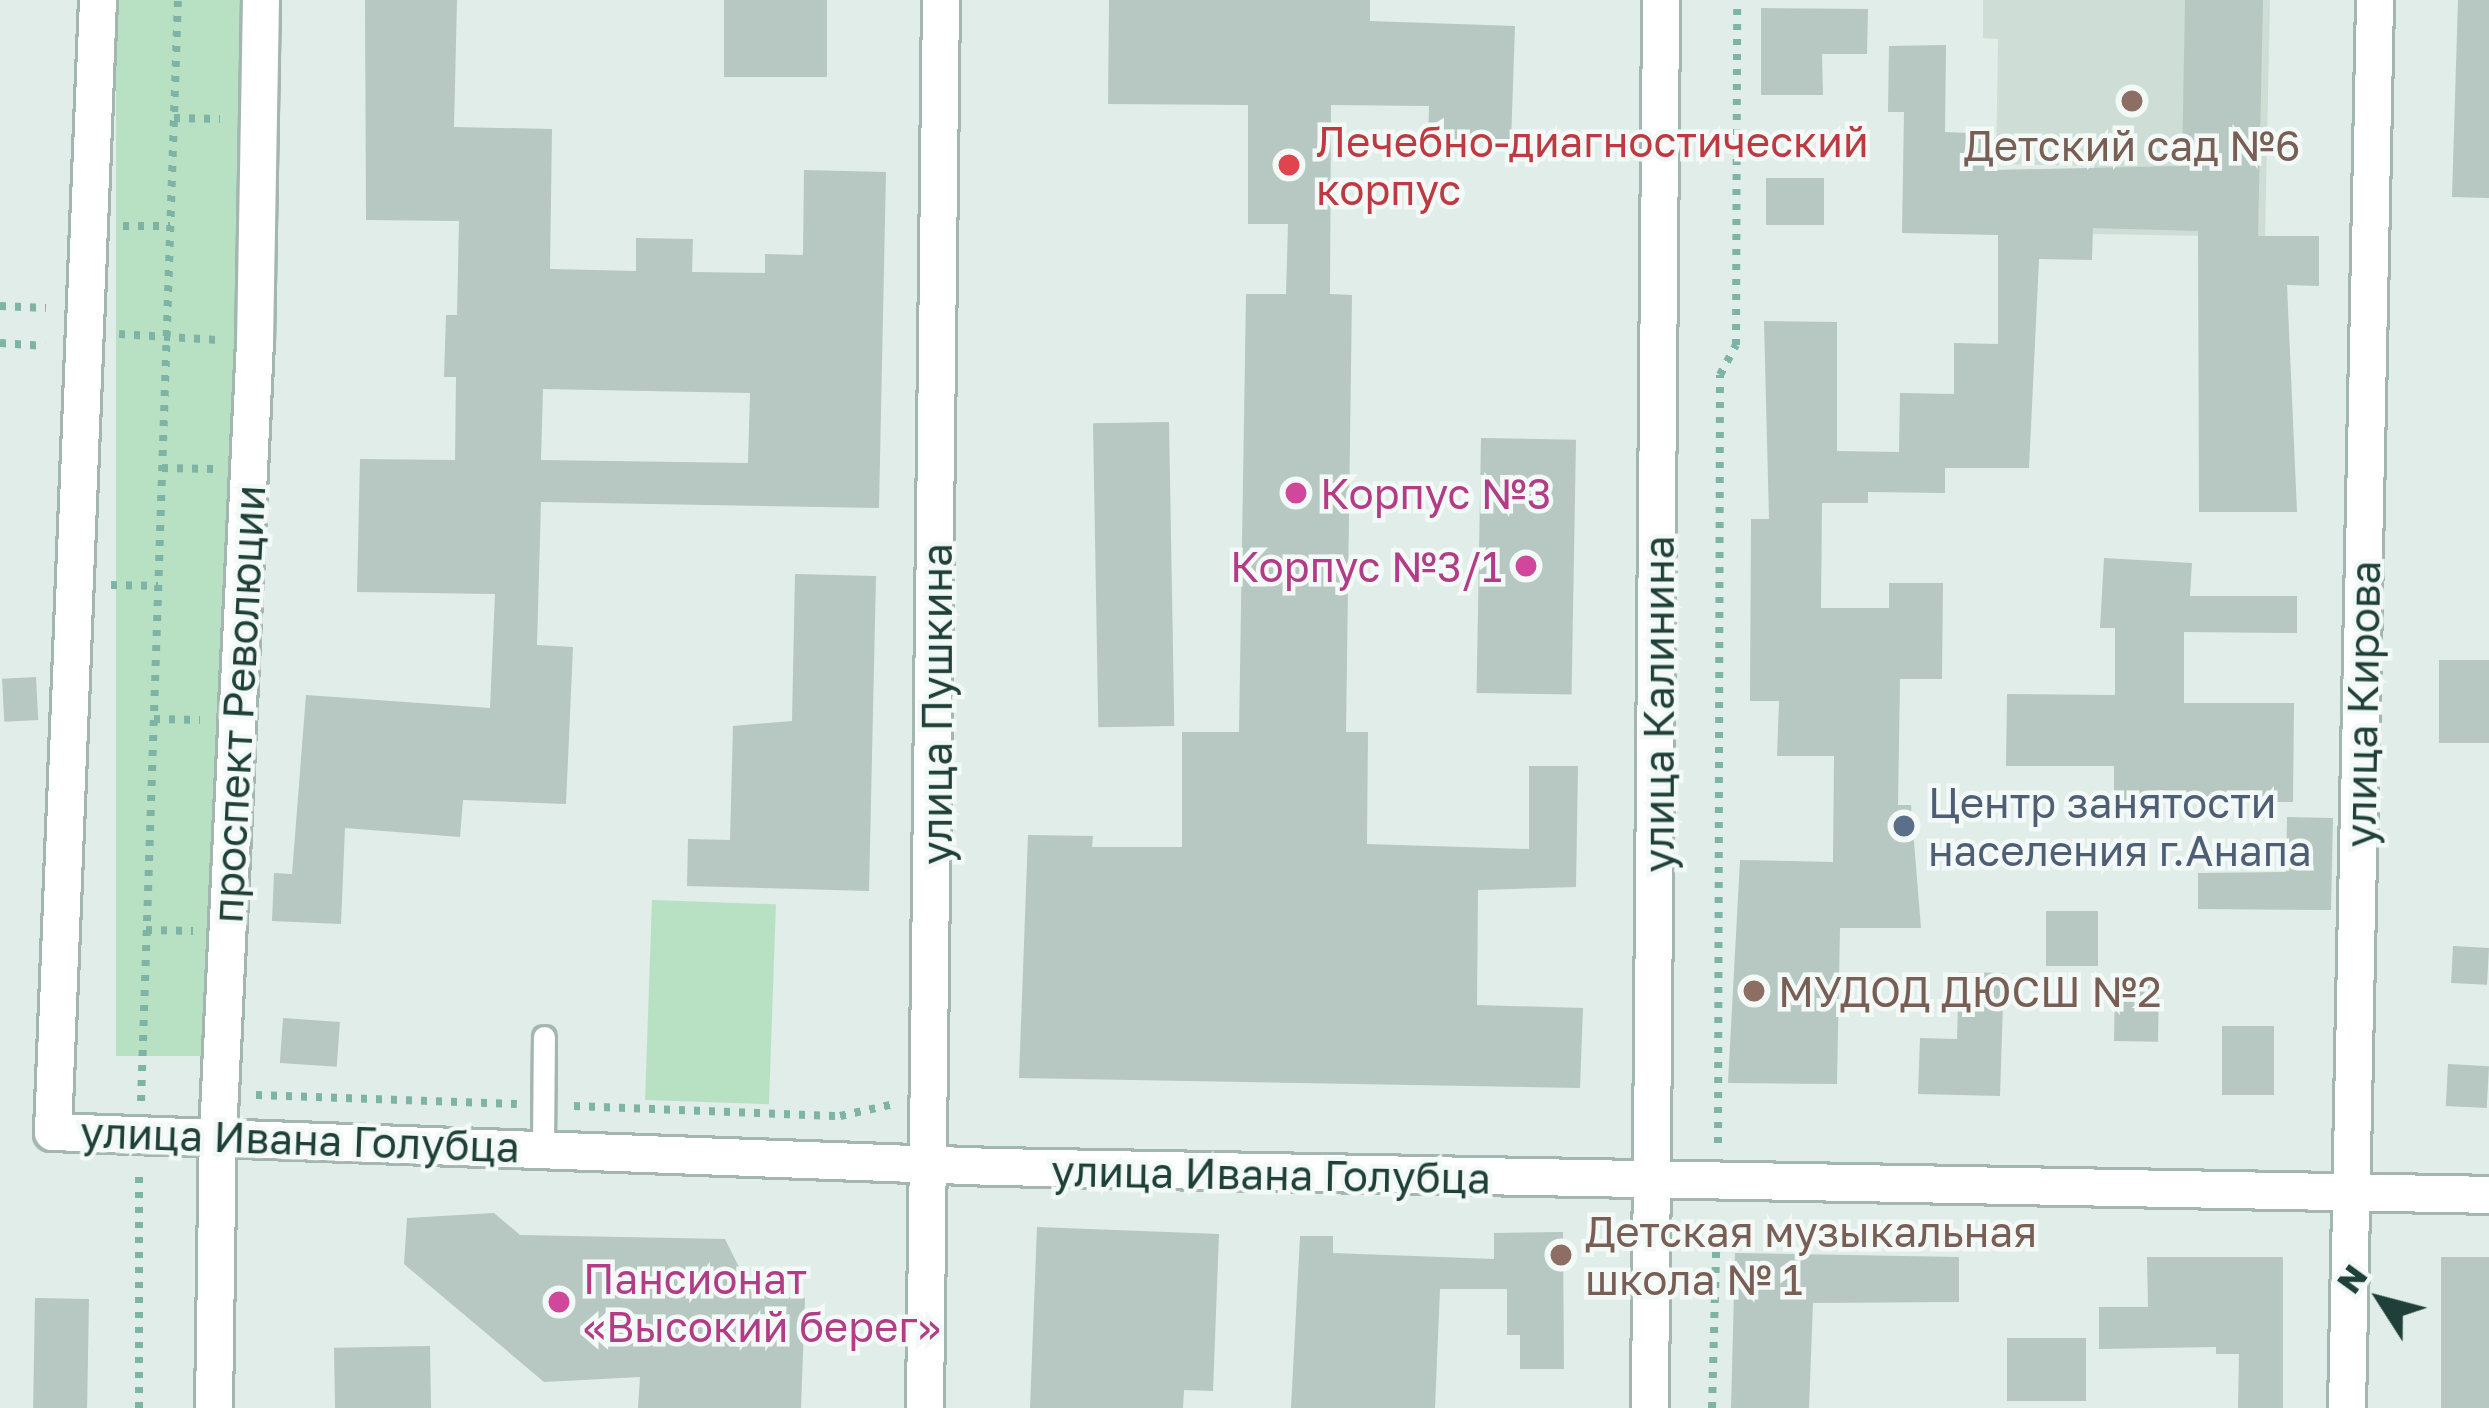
<!DOCTYPE html>
<html>
<head>
<meta charset="utf-8">
<style>
  body { margin:0 }
  #map { position:relative; width:2489px; height:1408px; overflow:hidden; background:#e1ede8; font-family:"Golos Text",sans-serif }
  div>[style] { position:absolute }
  .built>* { inset:0; background:#cfddd7 }
  .green>* { inset:0; background:#b8e1c4; transform-origin:0 0 }
  .building>* { inset:0; background:#b6c8c1; transform-origin:0 0 }
  .path>* { height:8px; margin-top:-4px; transform-origin:0; background:repeating-linear-gradient(90deg,#7eb4a5 0 6px,transparent 0 15px) }
  .roads { filter:drop-shadow(3px 0 #a3b6b0) drop-shadow(-3px 0 #a3b6b0) drop-shadow(0 3px #a3b6b0) drop-shadow(0 -3px #a3b6b0) }
  .lane>* { height:21px; margin:-10.5px; padding:0 10.5px; transform-origin:10.5px; border-radius:10.5px; background:#fff }
  .street>* { height:36px; margin:-18px; padding:0 18px; transform-origin:18px; border-radius:18px; background:#fff }
  .secondary>* { height:36px; margin:-18px; padding:0 18px; transform-origin:18px; border-radius:18px; background:#fff }
  .dots>* { width:33px; height:33px; translate:-50% -50%; box-sizing:border-box; border:6px solid #f2f9f6; border-radius:50% }
  span { translate:-50% -50%; white-space:nowrap; text-align:center; line-height:1.15; -webkit-text-stroke:9px #f2f9f6; paint-order:stroke }
  .health-label { font-size:42px; color:#be3a42 }
  .left { translate:0 -50%; text-align:left }
  .education-label { font-size:42px; color:#785e54 }
  .hotel-label { font-size:42px; color:#b23c85 }
  .right { translate:-100% -50%; text-align:right }
  .street-label { font-size:42px; color:#1f4038 }
  .service-label { font-size:42px; color:#4e5e75 }
  .north { position:absolute; left:2321px; top:1240px; width:120px; height:120px; -webkit-text-stroke:9px #f2f9f6; paint-order:stroke; rotate:306deg; font-size:33px; font-weight:700; line-height:48px; text-align:center; color:#1f4038 }
  .north::after { content:''; display:block; margin:auto; width:42px; height:54px; background:#1f4038; clip-path:polygon(50% 0,100% 100%,50% 72%,0 100%) }
</style>
</head>
<body>
<div id="map">
  <div class="built">
    <div style="clip-path:polygon(1983px 0,2270px 0,2265px 237px,2093px 234px,2094px 166px,1996px 164px,1998px 39px,1983px 38px)"></div>
  </div>
  <div class="green">
    <div style="left:116px;top:0;width:127px;height:1056px"></div>
    <div style="left:652px;top:900px;width:124px;height:200px;rotate:2deg"></div>
  </div>
  <div class="building">
    <div style="clip-path:polygon(evenodd,365px 0,457px 0,454px 127px,552px 129px,550px 269px,636px 271px,636px 238px,693px 239px,692px 272px,765px 273px,765px 254px,803px 255px,804px 170px,886px 172px,879px 508px,541px 502px,537px 645px,573px 647px,566px 804px,463px 800px,460px 837px,345px 828px,341px 924px,272px 921px,274px 873px,292px 874px,306px 695px,490px 708px,495px 594px,357px 592px,360px 459px,455px 460px,456px 377px,444px 377px,446px 315px,457px 315px,459px 221px,366px 220px,365px 0,543px 389px,750px 393px,748px 463px,541px 460px,543px 389px)"></div>
    <div style="left:724px;top:0;width:103px;height:77px"></div>
    <div style="clip-path:polygon(1109px 0,1370px 0,1370px 21px,1515px 26px,1511px 143px,1428px 141px,1429px 106px,1331px 105px,1330px 294px,1352px 295px,1346px 732px,1368px 732px,1367px 844px,1529px 849px,1529px 766px,1578px 766px,1576px 887px,1478px 890px,1477px 1005px,1583px 1008px,1580px 1088px,1019px 1078px,1028px 835px,1093px 836px,1092px 847px,1182px 847px,1182px 732px,1239px 732px,1246px 294px,1286px 294px,1288px 224px,1248px 224px,1248px 105px,1108px 104px)"></div>
    <div style="clip-path:polygon(2185px 0,2263px 0,2258px 236px,2319px 236px,2319px 286px,2287px 285px,2297px 512px,2199px 512px,2198px 231px,2093px 228px,2092px 260px,2039px 259px,2029px 468px,1945px 468px,1945px 493px,1868px 492px,1868px 503px,1822px 503px,1821px 608px,1889px 608px,1889px 583px,1943px 583px,1942px 679px,1900px 679px,1898px 805px,1911px 805px,1921px 928px,1840px 928px,1837px 1084px,1728px 1083px,1740px 860px,1833px 862px,1834px 756px,1777px 756px,1779px 701px,1750px 701px,1751px 519px,1769px 519px,1764px 321px,1837px 322px,1837px 451px,1899px 452px,1900px 393px,1954px 394px,1954px 343px,1998px 344px,1998px 235px,1902px 233px,1904px 112px,1888px 112px,1889px 46px,1946px 45px,1945px 132px,1992px 134px,1992px 170px,2182px 166px)"></div>
    <div style="clip-path:polygon(2458px 0,2489px 0,2489px 198px,2452px 197px)"></div>
    <div style="clip-path:polygon(1761px 8px,1868px 9px,1867px 54px,1822px 54px,1823px 95px,1761px 95px)"></div>
    <div style="left:1766px;top:178px;width:58px;height:47px"></div>
    <div style="left:1169px;top:422px;width:304px;height:76px;rotate:89deg"></div>
    <div style="left:1481px;top:438px;width:95px;height:255px;rotate:1deg"></div>
    <div style="clip-path:polygon(2104px 558px,2192px 563px,2190px 596px,2297px 596px,2297px 633px,2184px 632px,2184px 703px,2294px 703px,2293px 802px,2114px 801px,2114px 766px,2006px 766px,2007px 694px,2115px 695px,2115px 628px,2100px 628px)"></div>
    <div style="clip-path:polygon(795px 574px,876px 576px,869px 891px,687px 886px,688px 839px,730px 840px,733px 726px,792px 721px)"></div>
    <div style="left:2439px;top:660px;width:50px;height:83px"></div>
    <div style="left:36px;top:677px;width:43px;height:34px;rotate:87deg"></div>
    <div style="clip-path:polygon(2287px 817px,2333px 818px,2331px 910px,2198px 909px,2198px 873px,2286px 872px)"></div>
    <div style="left:2046px;top:911px;width:52px;height:55px"></div>
    <div style="left:2453px;top:946px;width:36px;height:37px;rotate:3deg"></div>
    <div style="clip-path:polygon(1959px 972px,2004px 973px,2000px 1096px,1918px 1094px,1920px 1038px,1957px 1039px)"></div>
    <div style="left:2115px;top:984px;width:44px;height:57px;rotate:1deg"></div>
    <div style="left:283px;top:1018px;width:57px;height:45px;rotate:4deg"></div>
    <div style="left:2222px;top:1026px;width:52px;height:69px"></div>
    <div style="left:2448px;top:1064px;width:41px;height:42px;rotate:3deg"></div>
    <div style="clip-path:polygon(494px 1213px,520px 1235px,725px 1239px,753px 1295px,805px 1298px,801px 1408px,638px 1408px,640px 1377px,544px 1382px,404px 1264px,407px 1218px)"></div>
    <div style="clip-path:polygon(1037px 1227px,1219px 1234px,1213px 1391px,1184px 1390px,1183px 1408px,1030px 1408px)"></div>
    <div style="clip-path:polygon(1563px 1232px,1564px 1369px,1520px 1369px,1520px 1335px,1507px 1335px,1507px 1289px,1440px 1289px,1435px 1408px,1291px 1408px,1300px 1236px,1333px 1236px,1333px 1253px,1494px 1259px,1494px 1233px)"></div>
    <div style="clip-path:polygon(1735px 1253px,1959px 1257px,1959px 1302px,1813px 1303px,1809px 1408px,1731px 1408px)"></div>
    <div style="clip-path:polygon(2147px 1257px,2283px 1257px,2283px 1408px,2238px 1408px,2239px 1354px,2216px 1354px,2216px 1347px,2099px 1349px,2099px 1307px,2148px 1307px)"></div>
    <div style="left:2441px;top:1257px;width:48px;height:151px"></div>
    <div style="left:35px;top:1298px;width:54px;height:110px;rotate:1deg"></div>
    <div style="left:2086px;top:1338px;width:63px;height:79px;rotate:90deg"></div>
    <div style="left:430px;top:1346px;width:62px;height:96px;rotate:89deg"></div>
  </div>
  <div class="path">
    <div style="left:174px;top:118px;width:46px;rotate:1.2deg"></div>
    <div style="left:123px;top:226px;width:47px"></div>
    <div style="left:0;top:306px;width:46px;rotate:2.5deg"></div>
    <div style="left:119px;top:334px;width:99px;rotate:3.5deg"></div>
    <div style="left:0;top:343px;width:45px;rotate:3.8deg"></div>
    <div style="left:162px;top:468px;width:52px;rotate:1.1deg"></div>
    <div style="left:111px;top:585px;width:47px;rotate:1.2deg"></div>
    <div style="left:154px;top:719px;width:46px;rotate:1.2deg"></div>
    <div style="left:146px;top:930px;width:47px;rotate:1.2deg"></div>
    <div style="left:256px;top:1095px;width:261px;rotate:2deg"></div>
    <div style="left:141px;top:1101px;width:1102px;rotate:-88.08deg"></div>
    <div style="left:574px;top:1106px;width:266px;rotate:2.2deg"></div>
    <div style="left:840px;top:1116px;width:55px;rotate:-12.5deg"></div>
    <div style="left:1718px;top:1143px;width:768px;rotate:-89.85deg"></div>
    <div style="left:1720px;top:375px;width:34px;rotate:-62deg"></div>
    <div style="left:1736px;top:345px;width:345px;rotate:-89.8deg"></div>
    <div style="left:139px;top:1408px;width:238px;rotate:-90deg"></div>
    <div style="left:1712px;top:1408px;width:190px;rotate:-88.5deg"></div>
  </div>
  <div class="roads">
    <div class="lane">
      <div style="left:543px;top:1146px;width:109px;rotate:-89.5deg"></div>
    </div>
    <div class="street">
      <div style="left:214px;top:1408px;width:273px;rotate:-89.2deg"></div>
      <div style="left:925px;top:1408px;width:1408px;rotate:-89.35deg"></div>
      <div style="left:1650px;top:1408px;width:1408px;rotate:-89.55deg"></div>
      <div style="left:2347px;top:1408px;width:1408px;rotate:-88.86deg"></div>
    </div>
    <div class="secondary">
      <div style="left:98px;top:0;width:1133px;rotate:92.28deg"></div>
      <div style="left:53px;top:1132px;width:944px;rotate:2.13deg"></div>
      <div style="left:996px;top:1167px;width:1493px;rotate:1.07deg"></div>
      <div style="left:218px;top:1135px;width:793px;rotate:-87.33deg"></div>
      <div style="left:255px;top:343px;width:343px;rotate:-89deg"></div>
    </div>
  </div>
  <div class="dots">
    <div style="left:2132px;top:101px;background:#8d6e63"></div>
    <div style="left:1289px;top:165px;background:#e0444e"></div>
    <div style="left:1296px;top:493px;background:#d1479c"></div>
    <div style="left:1526px;top:566px;background:#d1479c"></div>
    <div style="left:1904px;top:826px;background:#5c6f8a"></div>
    <div style="left:1754px;top:991px;background:#8d6e63"></div>
    <div style="left:1561px;top:1255px;background:#8d6e63"></div>
    <div style="left:559px;top:1302px;background:#d1479c"></div>
  </div>
  <div class="health-label">
    <span class="left" style="left:1316px;top:165px">Лечебно-диагностический<br>корпус</span>
  </div>
  <div class="education-label">
    <span style="left:2132px;top:145px">Детский сад №6</span>
    <span class="left" style="left:1778px;top:991px">МУДОД ДЮСШ №2</span>
    <span class="left" style="left:1585px;top:1255px">Детская музыкальная<br>школа № 1</span>
  </div>
  <div class="hotel-label">
    <span class="left" style="left:1320px;top:493px">Корпус №3</span>
    <span class="right" style="left:1502px;top:566px">Корпус №3/1</span>
    <span class="left" style="left:583px;top:1302px">Пансионат<br>«Высокий берег»</span>
  </div>
  <div class="street-label">
    <span style="left:238px;top:704px;rotate:-87deg">проспект Революции</span>
    <span style="left:936px;top:704px;rotate:-90deg">улица Пушкина</span>
    <span style="left:1658px;top:704px;rotate:-90deg">улица Калинина</span>
    <span style="left:2362px;top:704px;rotate:-89deg">улица Кирова</span>
    <span style="left:300px;top:1139px;rotate:2deg">улица Ивана Голубца</span>
    <span style="left:1271px;top:1174px;rotate:1deg">улица Ивана Голубца</span>
  </div>
  <div class="service-label">
    <span class="left" style="left:1928px;top:826px">Центр занятости<br>населения г.Анапа</span>
  </div>
  <div class="north">N</div>
</div>
</body>
</html>
